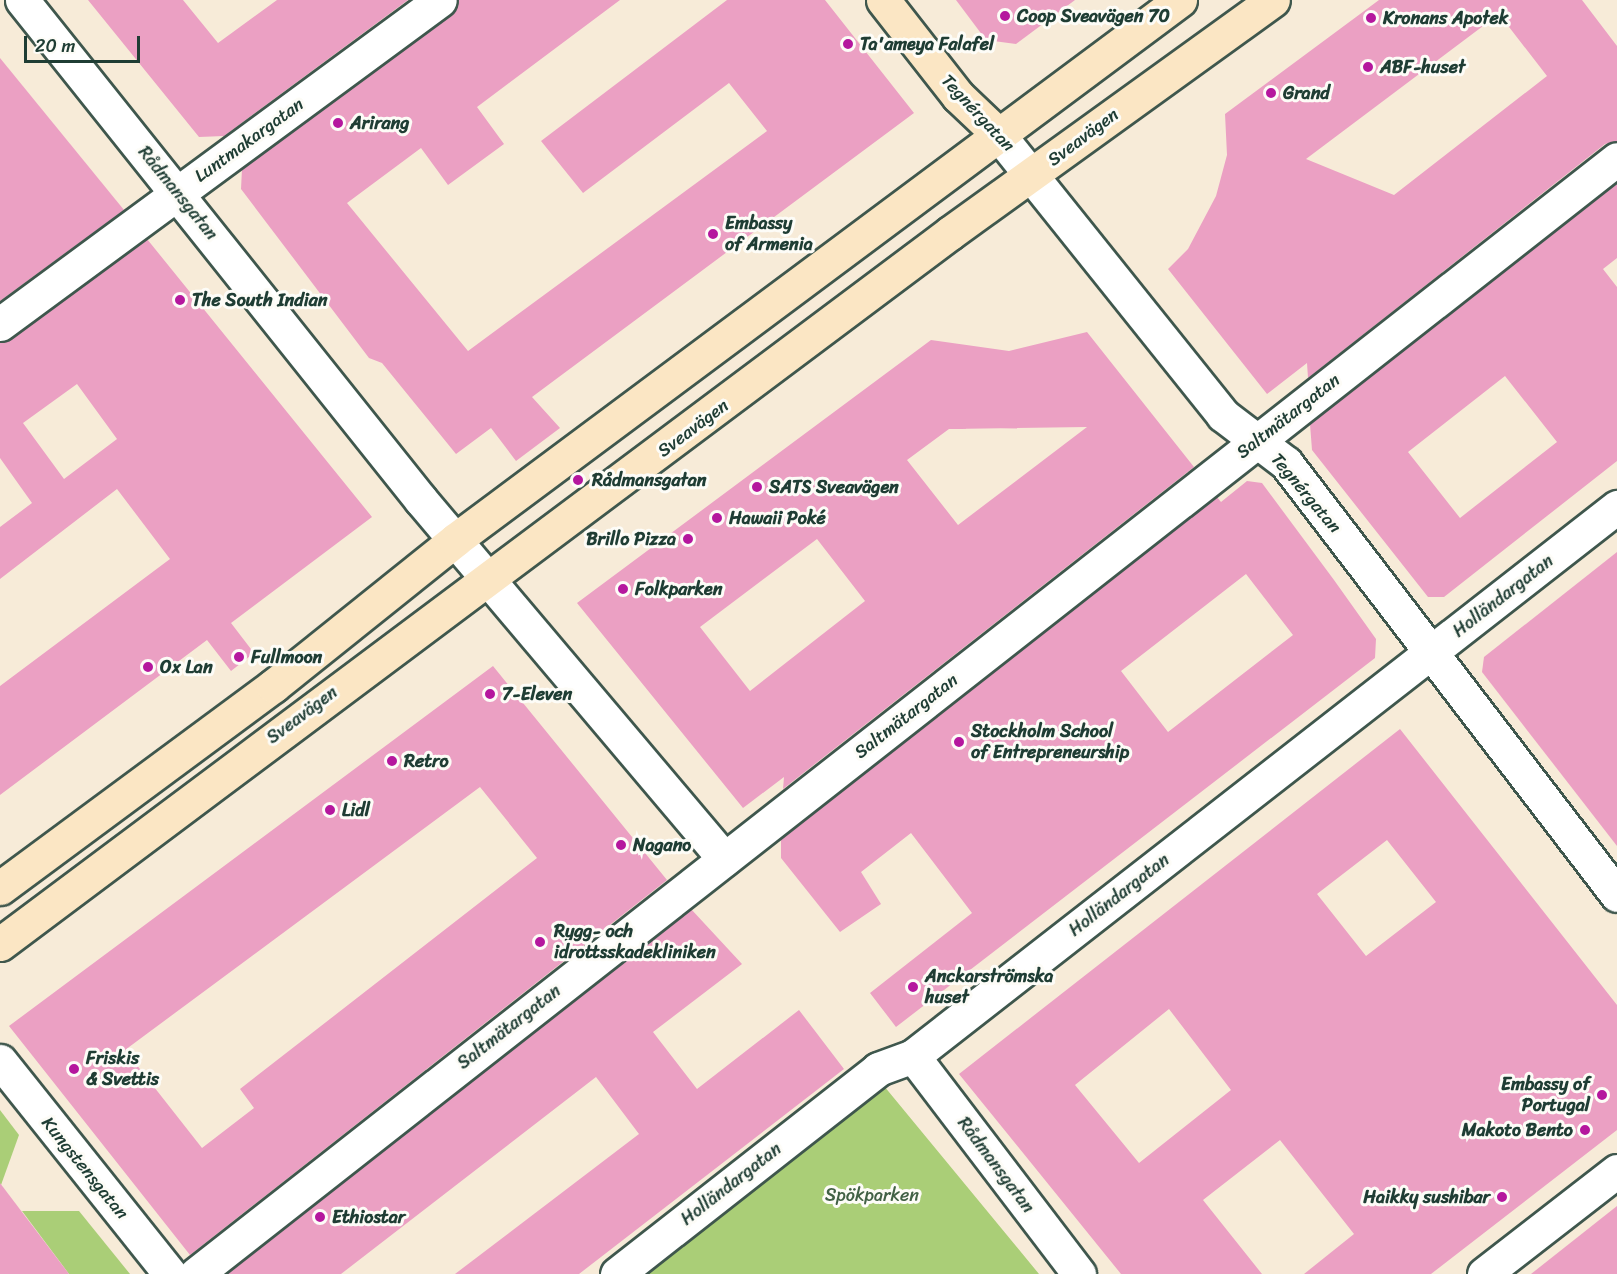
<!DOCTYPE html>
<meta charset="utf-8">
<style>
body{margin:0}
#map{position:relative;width:1617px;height:1274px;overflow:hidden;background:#f7ebd8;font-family:Sriracha,sans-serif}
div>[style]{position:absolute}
.green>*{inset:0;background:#aace77}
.building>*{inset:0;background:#eba0c3}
.roads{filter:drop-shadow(2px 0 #3f574d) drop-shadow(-2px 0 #3f574d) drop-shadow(0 2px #3f574d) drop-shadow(0 -2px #3f574d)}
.street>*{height:33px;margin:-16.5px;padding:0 16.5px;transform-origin:16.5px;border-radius:16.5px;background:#fff}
.secondary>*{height:33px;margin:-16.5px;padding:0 16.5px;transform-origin:16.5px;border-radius:16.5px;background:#fbe6c4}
.dots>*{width:16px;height:16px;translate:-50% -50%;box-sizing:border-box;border:3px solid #fdfcf7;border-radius:50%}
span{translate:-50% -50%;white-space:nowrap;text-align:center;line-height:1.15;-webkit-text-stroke:6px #fdfcf7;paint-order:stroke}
.poi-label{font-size:18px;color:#1f3d34;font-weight:700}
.left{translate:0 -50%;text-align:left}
.right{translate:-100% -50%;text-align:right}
.street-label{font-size:18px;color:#1f3d34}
.park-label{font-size:18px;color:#426145}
.scale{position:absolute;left:24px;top:36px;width:116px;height:27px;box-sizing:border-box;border:3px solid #1f3d34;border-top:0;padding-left:8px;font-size:18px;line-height:21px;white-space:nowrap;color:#1f3d34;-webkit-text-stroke:4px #fdfcf7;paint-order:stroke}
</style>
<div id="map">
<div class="green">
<div style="clip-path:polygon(884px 1086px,1039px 1274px,642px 1274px,735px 1202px)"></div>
<div style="clip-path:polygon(0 1110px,19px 1135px,1px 1185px,0 1184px)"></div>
<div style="clip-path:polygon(22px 1211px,79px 1211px,130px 1274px,69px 1274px)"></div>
</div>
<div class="building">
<div style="clip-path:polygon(88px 0,183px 0,218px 43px,277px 0,408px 0,224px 136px,199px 137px)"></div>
<div style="clip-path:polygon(458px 0,620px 0,477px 107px,504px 144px,448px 185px,421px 148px,347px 203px,468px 351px,767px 131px,729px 83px,583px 193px,541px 141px,727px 0,825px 0,914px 113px,532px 397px,560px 428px,516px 461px,491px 428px,456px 454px,382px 363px,369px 358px,241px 189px,242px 169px,451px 15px)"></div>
<div style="clip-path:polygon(956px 0,1075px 0,1016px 44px,986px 40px)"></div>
<div style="clip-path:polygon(evenodd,1379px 0,1582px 0,1617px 46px,1617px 141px,1605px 144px,1308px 378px,1307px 363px,1267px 394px,1168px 269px,1188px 249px,1216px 196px,1227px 155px,1225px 114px,1379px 0,1499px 14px,1547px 76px,1394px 195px,1306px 159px,1499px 14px)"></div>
<div style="clip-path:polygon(0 58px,124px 210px,0 301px)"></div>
<div style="clip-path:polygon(evenodd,1617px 183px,1617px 258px,1603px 269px,1617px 287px,1617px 461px,1444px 597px,1428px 597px,1312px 450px,1310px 424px,1617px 183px,1505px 376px,1557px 442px,1460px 518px,1408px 452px,1505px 376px)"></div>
<div style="clip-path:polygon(evenodd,147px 239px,372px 517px,231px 623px,254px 653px,231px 671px,207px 640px,0 795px,0 686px,170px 559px,117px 489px,0 579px,0 527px,32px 503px,0 458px,0 342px,147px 239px,77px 384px,117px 439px,64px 479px,23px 423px,77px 384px)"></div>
<div style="clip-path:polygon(evenodd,1087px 332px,1194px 467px,783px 789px,784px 777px,743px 808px,577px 603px,931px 340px,1009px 351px,1087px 332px,1087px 427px,958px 525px,907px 460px,949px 429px,1087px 427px,1087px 332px,817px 539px,865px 601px,750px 691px,700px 627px,817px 539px)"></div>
<div style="clip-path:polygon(evenodd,1247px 481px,1262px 483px,1334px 580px,1376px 639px,1375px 658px,896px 1027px,870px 993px,972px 913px,911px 833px,861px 872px,881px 904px,840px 932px,781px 858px,781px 839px,1217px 497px,1221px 502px,1247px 481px,1246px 574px,1293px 635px,1168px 732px,1121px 671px,1246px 574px)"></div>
<div style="clip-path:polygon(1617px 552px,1617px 846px,1482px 672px,1484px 657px)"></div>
<div style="clip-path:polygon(evenodd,493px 666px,667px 880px,190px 1255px,9px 1026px,493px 666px,480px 787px,537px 858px,240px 1089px,254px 1108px,202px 1148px,125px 1050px,480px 787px)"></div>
<div style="clip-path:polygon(evenodd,1400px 729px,1617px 1005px,1617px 1130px,1431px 1274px,1304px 1274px,1354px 1234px,1280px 1140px,1203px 1200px,1262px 1274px,1121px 1274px,959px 1074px,1400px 729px,1387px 840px,1436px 902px,1366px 956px,1317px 894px,1387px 840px,1400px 729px,1169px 1009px,1231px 1090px,1139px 1163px,1075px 1085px,1169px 1009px)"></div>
<div style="clip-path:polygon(691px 909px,742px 964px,653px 1032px,697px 1089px,799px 1010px,844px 1069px,579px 1274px,455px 1274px,639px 1134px,596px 1077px,341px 1274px,226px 1274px)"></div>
<div style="clip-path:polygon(0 1183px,69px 1274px,0 1274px)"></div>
<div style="clip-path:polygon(1617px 1206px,1617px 1274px,1531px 1274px)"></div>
</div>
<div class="roads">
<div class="street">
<div style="left:22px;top:0;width:640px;rotate:51.41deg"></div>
<div style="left:421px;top:500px;width:470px;rotate:49.8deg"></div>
<div style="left:998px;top:134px;width:360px;rotate:51.3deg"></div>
<div style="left:1223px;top:415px;width:79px;rotate:37.3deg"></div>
<div style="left:1286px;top:463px;width:544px;rotate:52.54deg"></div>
<div style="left:0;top:324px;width:546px;rotate:-36.37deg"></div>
<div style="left:913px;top:1056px;width:274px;rotate:52.7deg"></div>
<div style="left:0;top:1061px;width:273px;rotate:51.4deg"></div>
<div style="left:196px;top:1274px;width:1806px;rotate:-38.12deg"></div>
<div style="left:617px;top:1274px;width:332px;rotate:-38.1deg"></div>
<div style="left:878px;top:1069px;width:37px;rotate:-20deg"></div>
<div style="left:913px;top:1056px;width:893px;rotate:-37.95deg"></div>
<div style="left:1484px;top:1274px;width:168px;rotate:-37.8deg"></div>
</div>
<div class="secondary">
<div style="left:883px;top:0;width:122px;rotate:52deg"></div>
<div style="left:958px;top:96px;width:55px;rotate:43.5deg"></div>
<div style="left:0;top:888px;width:340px;rotate:-36.5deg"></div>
<div style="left:273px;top:686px;width:233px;rotate:-38.7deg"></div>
<div style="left:455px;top:540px;width:904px;rotate:-36.68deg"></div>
<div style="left:0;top:944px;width:1187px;rotate:-36.81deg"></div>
<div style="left:950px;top:233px;width:398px;rotate:-35.8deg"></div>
</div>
</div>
<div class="dots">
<div style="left:1005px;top:16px;background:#b5179e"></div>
<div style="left:1371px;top:18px;background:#b5179e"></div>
<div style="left:848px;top:44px;background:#b5179e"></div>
<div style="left:1368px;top:67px;background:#b5179e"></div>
<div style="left:1271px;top:93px;background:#b5179e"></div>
<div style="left:338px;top:123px;background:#b5179e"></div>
<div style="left:713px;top:234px;background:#b5179e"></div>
<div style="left:180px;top:300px;background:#b5179e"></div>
<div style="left:578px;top:480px;background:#b5179e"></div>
<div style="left:757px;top:487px;background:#b5179e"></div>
<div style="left:717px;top:518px;background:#b5179e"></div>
<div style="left:688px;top:539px;background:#b5179e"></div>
<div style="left:623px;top:589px;background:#b5179e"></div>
<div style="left:239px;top:657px;background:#b5179e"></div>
<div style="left:148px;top:667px;background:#b5179e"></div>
<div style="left:490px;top:694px;background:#b5179e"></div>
<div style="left:959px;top:742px;background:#b5179e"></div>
<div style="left:392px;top:761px;background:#b5179e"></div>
<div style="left:330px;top:810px;background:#b5179e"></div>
<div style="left:621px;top:845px;background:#b5179e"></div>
<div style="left:540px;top:942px;background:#b5179e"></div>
<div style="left:913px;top:987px;background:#b5179e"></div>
<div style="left:74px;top:1069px;background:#b5179e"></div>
<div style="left:1602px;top:1095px;background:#b5179e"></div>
<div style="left:1585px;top:1130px;background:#b5179e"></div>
<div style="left:1502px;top:1197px;background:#b5179e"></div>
<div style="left:320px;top:1217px;background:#b5179e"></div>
</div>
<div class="poi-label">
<span class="left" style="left:1017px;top:16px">Coop Sveavägen 70</span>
<span class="left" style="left:1383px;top:18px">Kronans Apotek</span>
<span class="left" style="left:860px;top:44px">Ta'ameya Falafel</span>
<span class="left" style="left:1380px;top:67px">ABF-huset</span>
<span class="left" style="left:1283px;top:93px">Grand</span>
<span class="left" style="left:350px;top:123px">Arirang</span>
<span class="left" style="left:725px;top:234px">Embassy<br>of Armenia</span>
<span class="left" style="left:192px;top:300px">The South Indian</span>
<span class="left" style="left:592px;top:480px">Rådmansgatan</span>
<span class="left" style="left:769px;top:487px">SATS Sveavägen</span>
<span class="left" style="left:729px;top:518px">Hawaii Poké</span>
<span class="right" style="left:676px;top:539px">Brillo Pizza</span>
<span class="left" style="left:635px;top:589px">Folkparken</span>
<span class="left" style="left:251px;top:657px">Fullmoon</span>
<span class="left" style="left:160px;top:667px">Ox Lan</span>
<span class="left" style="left:502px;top:694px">7-Eleven</span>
<span class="left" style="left:971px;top:742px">Stockholm School<br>of Entrepreneurship</span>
<span class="left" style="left:404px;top:761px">Retro</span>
<span class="left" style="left:342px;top:810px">Lidl</span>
<span class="left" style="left:633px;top:845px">Nagano</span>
<span class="left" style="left:554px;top:942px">Rygg- och<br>idrottsskadekliniken</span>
<span class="left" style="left:925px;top:987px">Anckarströmska<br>huset</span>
<span class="left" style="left:86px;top:1069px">Friskis<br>&amp; Svettis</span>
<span class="right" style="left:1590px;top:1095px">Embassy of<br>Portugal</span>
<span class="right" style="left:1573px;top:1130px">Makoto Bento</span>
<span class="right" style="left:1490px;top:1197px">Haikky sushibar</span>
<span class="left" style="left:332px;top:1217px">Ethiostar</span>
</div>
<div class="street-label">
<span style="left:978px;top:113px;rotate:47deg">Tegnérgatan</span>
<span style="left:1083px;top:137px;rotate:-37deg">Sveavägen</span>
<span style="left:249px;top:140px;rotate:-36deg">Luntmakargatan</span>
<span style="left:178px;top:193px;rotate:51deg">Rådmansgatan</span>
<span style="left:1288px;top:416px;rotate:-38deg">Saltmätargatan</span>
<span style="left:693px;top:428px;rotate:-37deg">Sveavägen</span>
<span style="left:1306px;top:493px;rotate:50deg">Tegnérgatan</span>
<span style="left:1503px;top:596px;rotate:-38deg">Holländargatan</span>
<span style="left:302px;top:715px;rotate:-37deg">Sveavägen</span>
<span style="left:906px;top:716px;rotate:-38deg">Saltmätargatan</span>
<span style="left:1119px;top:895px;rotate:-38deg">Holländargatan</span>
<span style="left:509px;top:1027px;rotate:-38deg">Saltmätargatan</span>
<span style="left:996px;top:1165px;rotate:53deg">Rådmansgatan</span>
<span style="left:85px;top:1168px;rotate:51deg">Kungstensgatan</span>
<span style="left:731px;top:1184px;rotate:-38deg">Holländargatan</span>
</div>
<div class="park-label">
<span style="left:872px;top:1195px">Spökparken</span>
</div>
<div class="scale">20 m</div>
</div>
